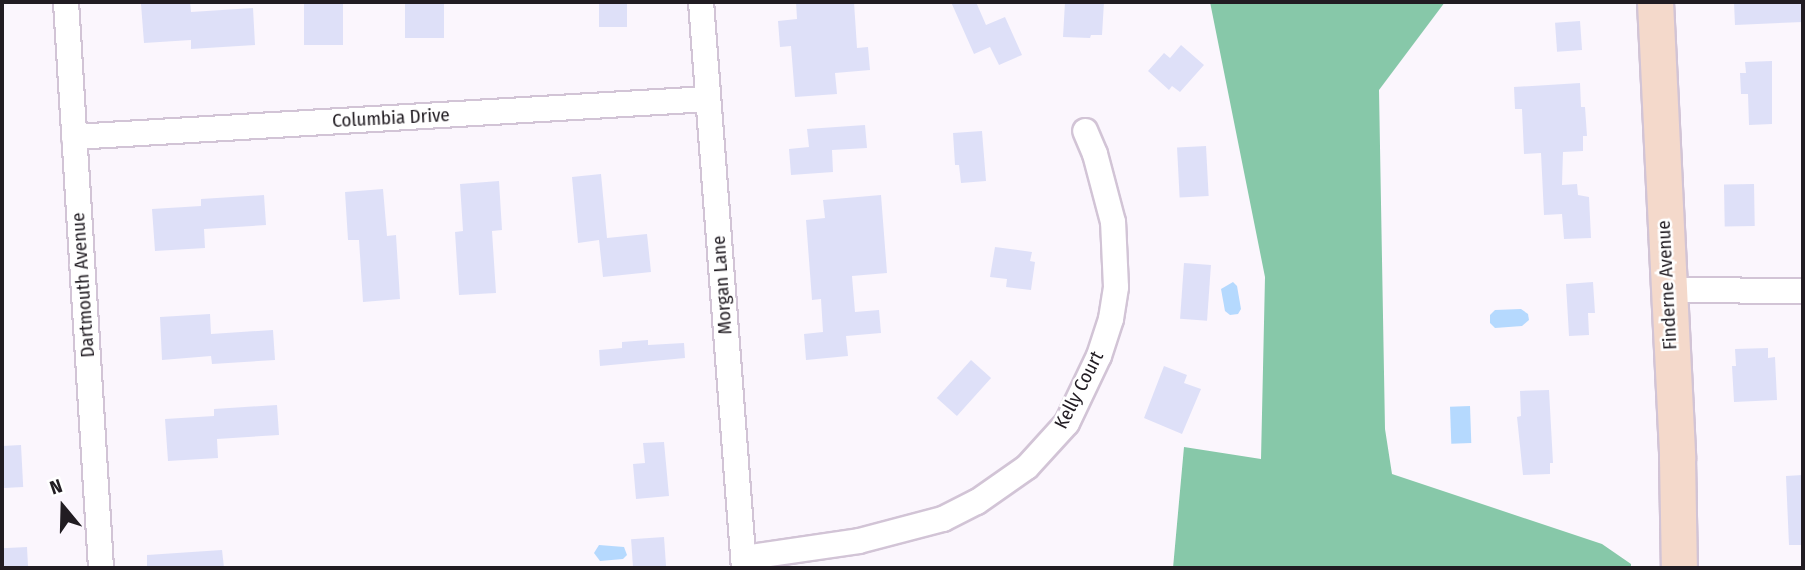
<!DOCTYPE html>
<style>
body{margin:0}
#map{position:relative;width:1805px;height:570px;overflow:hidden;background:#fbf6fd;font-family:"Fira Sans Condensed",sans-serif}
div>[style]{position:absolute}
.forest>*{inset:0;background:#87c8a9}
.water>*{inset:0;background:#b5d9fe;transform-origin:0 0}
.building>*{inset:0;background:#dee0f8;transform-origin:0 0}
.roads{filter:drop-shadow(2px 0 #d2c4d6) drop-shadow(-2px 0 #d2c4d6) drop-shadow(0 2px #d2c4d6) drop-shadow(0 -2px #d2c4d6)}
.street>*{height:24px;margin:-12px;padding:0 12px;transform-origin:12px;border-radius:12px;background:#fff}
.secondary>*{height:35px;margin:-17.5px;padding:0 17.5px;transform-origin:17.5px;border-radius:17.5px;background:#f4d9cb}
span{translate:-50% -50%;white-space:nowrap;text-align:center;line-height:1.15;-webkit-text-stroke:5px #fff;paint-order:stroke}
.street-label{font-size:19px;color:#211c22}
.frame{position:absolute;inset:0;border:4px solid #211c22;pointer-events:none}
.north{position:absolute;left:28px;top:472px;width:70px;height:70px;-webkit-text-stroke:5px #fff;paint-order:stroke;rotate:341deg;font-size:19px;font-weight:700;line-height:28px;text-align:center;color:#211c22}
.north::after{content:'';display:block;margin:auto;width:24px;height:32px;background:#211c22;clip-path:polygon(50% 0,100% 100%,50% 72%,0 100%)}
</style>
<div id="map">
<div class="forest">
<div style="clip-path:polygon(1210px 2px,1445px 2px,1379px 90px,1385px 429px,1392px 474px,1602px 544px,1631px 564px,1631px 568px,1173px 568px,1184px 447px,1261px 459px,1265px 277px)"></div>
</div>
<div class="water">
<div style="clip-path:polygon(1233px 282px,1237px 286px,1241px 309px,1238px 314px,1230px 315px,1225px 311px,1221px 289px)"></div>
<div style="clip-path:polygon(1521px 309px,1528px 314px,1529px 320px,1522px 326px,1495px 328px,1490px 323px,1490px 315px,1495px 310px)"></div>
<div style="left:1470px;top:406px;width:37px;height:20px;rotate:88deg"></div>
<div style="clip-path:polygon(599px 545px,624px 547px,627px 555px,623px 559px,600px 561px,594px 553px)"></div>
</div>
<div class="building">
<div style="clip-path:polygon(190px 2px,191px 12px,253px 8px,255px 45px,191px 49px,191px 40px,144px 43px,141px 4px)"></div>
<div style="left:304px;top:2px;width:39px;height:43px"></div>
<div style="left:405px;top:2px;width:39px;height:36px"></div>
<div style="left:599px;top:2px;width:28px;height:25px"></div>
<div style="clip-path:polygon(796px 2px,854px 2px,857px 48px,868px 47px,870px 70px,835px 73px,837px 94px,795px 97px,791px 46px,780px 47px,778px 21px,797px 19px)"></div>
<div style="clip-path:polygon(951px 2px,976px 2px,986px 25px,1005px 17px,1022px 55px,999px 65px,990px 47px,974px 54px)"></div>
<div style="clip-path:polygon(1065px 2px,1104px 2px,1102px 35px,1091px 35px,1090px 38px,1063px 37px)"></div>
<div style="clip-path:polygon(1734px 2px,1803px 2px,1803px 22px,1735px 25px)"></div>
<div style="left:1580px;top:21px;width:29px;height:25px;rotate:86deg"></div>
<div style="clip-path:polygon(1181px 45px,1204px 65px,1180px 92px,1172px 86px,1169px 90px,1148px 71px,1164px 53px,1170px 58px)"></div>
<div style="clip-path:polygon(1772px 61px,1772px 124px,1749px 125px,1748px 94px,1741px 94px,1740px 73px,1746px 73px,1745px 62px)"></div>
<div style="clip-path:polygon(1580px 83px,1581px 107px,1585px 107px,1587px 136px,1583px 136px,1583px 151px,1563px 152px,1562px 185px,1577px 184px,1578px 195px,1589px 197px,1591px 238px,1564px 239px,1562px 214px,1544px 215px,1541px 153px,1524px 154px,1522px 109px,1515px 109px,1514px 87px)"></div>
<div style="clip-path:polygon(865px 125px,867px 148px,832px 150px,833px 172px,791px 175px,789px 149px,809px 147px,807px 129px)"></div>
<div style="clip-path:polygon(982px 131px,986px 181px,961px 183px,959px 165px,955px 165px,953px 133px)"></div>
<div style="left:1206px;top:146px;width:50px;height:29px;rotate:87deg"></div>
<div style="clip-path:polygon(601px 174px,607px 238px,647px 234px,651px 272px,603px 277px,599px 240px,578px 243px,572px 177px)"></div>
<div style="clip-path:polygon(499px 181px,502px 230px,492px 231px,496px 293px,459px 295px,455px 232px,463px 231px,460px 184px)"></div>
<div style="left:1754px;top:184px;width:42px;height:30px;rotate:89deg"></div>
<div style="clip-path:polygon(383px 189px,387px 236px,396px 235px,400px 299px,363px 302px,359px 240px,348px 240px,345px 192px)"></div>
<div style="clip-path:polygon(264px 195px,266px 225px,204px 229px,205px 248px,155px 251px,152px 209px,201px 206px,201px 199px)"></div>
<div style="clip-path:polygon(881px 195px,887px 273px,852px 276px,855px 312px,879px 310px,881px 333px,846px 336px,848px 356px,806px 360px,804px 334px,823px 332px,821px 299px,812px 300px,806px 220px,825px 218px,823px 200px)"></div>
<div style="clip-path:polygon(995px 247px,1032px 252px,1030px 261px,1035px 262px,1031px 290px,1006px 287px,1007px 279px,990px 277px)"></div>
<div style="left:1184px;top:263px;width:27px;height:56px;rotate:4deg"></div>
<div style="clip-path:polygon(1593px 282px,1595px 313px,1588px 313px,1589px 335px,1569px 336px,1566px 284px)"></div>
<div style="clip-path:polygon(210px 314px,211px 334px,273px 330px,275px 360px,212px 364px,211px 356px,162px 360px,160px 317px)"></div>
<div style="clip-path:polygon(648px 340px,648px 345px,684px 343px,685px 358px,600px 366px,599px 350px,622px 348px,622px 342px)"></div>
<div style="clip-path:polygon(1768px 348px,1768px 358px,1775px 357px,1777px 400px,1734px 402px,1732px 366px,1736px 366px,1735px 349px)"></div>
<div style="left:971px;top:360px;width:27px;height:51px;rotate:42deg"></div>
<div style="clip-path:polygon(1164px 366px,1187px 375px,1184px 383px,1201px 389px,1182px 434px,1144px 418px)"></div>
<div style="clip-path:polygon(1549px 390px,1553px 463px,1550px 463px,1550px 474px,1523px 475px,1517px 417px,1521px 416px,1520px 391px)"></div>
<div style="clip-path:polygon(277px 405px,279px 435px,217px 439px,218px 458px,168px 461px,165px 419px,214px 416px,214px 409px)"></div>
<div style="clip-path:polygon(664px 442px,669px 496px,636px 499px,633px 464px,645px 463px,643px 443px)"></div>
<div style="left:21px;top:445px;width:42px;height:19px;rotate:87deg"></div>
<div style="clip-path:polygon(1803px 475px,1803px 545px,1789px 545px,1786px 476px)"></div>
<div style="left:664px;top:537px;width:31px;height:33px;rotate:86deg"></div>
<div style="left:27px;top:547px;width:21px;height:25px;rotate:87deg"></div>
<div style="clip-path:polygon(222px 550px,224px 568px,147px 568px,147px 555px)"></div>
</div>
<div class="roads">
<div class="street">
<div style="left:66px;top:2px;width:567px;rotate:86.46deg"></div>
<div style="left:701px;top:2px;width:568px;rotate:85.66deg"></div>
<div style="left:74px;top:137px;width:635px;rotate:-3.43deg"></div>
<div style="left:1667px;top:290px;width:136px;rotate:0.4deg"></div>
<div style="left:743px;top:558px;width:117px;rotate:-8.3deg"></div>
<div style="left:859px;top:541px;width:87px;rotate:-14.7deg"></div>
<div style="left:943px;top:519px;width:38px;rotate:-27deg"></div>
<div style="left:977px;top:502px;width:61px;rotate:-35deg"></div>
<div style="left:1027px;top:467px;width:59px;rotate:-47.7deg"></div>
<div style="left:1067px;top:423px;width:74px;rotate:-64.5deg"></div>
<div style="left:1099px;top:356px;width:39px;rotate:-72deg"></div>
<div style="left:1111px;top:319px;width:32px;rotate:-81deg"></div>
<div style="left:1116px;top:287px;width:65px;rotate:-92.6deg"></div>
<div style="left:1113px;top:222px;width:70px;rotate:-104.8deg"></div>
<div style="left:1095px;top:154px;width:25px;rotate:-113deg"></div>
</div>
<div class="secondary">
<div style="left:1655px;top:2px;width:457px;rotate:87.2deg"></div>
<div style="left:1677px;top:458px;width:110px;rotate:89deg"></div>
</div>
</div>
<div class="street-label">
<span style="left:391px;top:118px;rotate:-3deg">Columbia Drive</span>
<span style="left:83px;top:285px;rotate:-94deg">Dartmouth Avenue</span>
<span style="left:722px;top:285px;rotate:-94deg">Morgan Lane</span>
<span style="left:1667px;top:285px;rotate:-93deg">Finderne Avenue</span>
<span style="left:1079px;top:390px;rotate:-63deg">Kelly Court</span>
</div>
<div class="frame"></div>
<div class="north">N</div>
</div>
